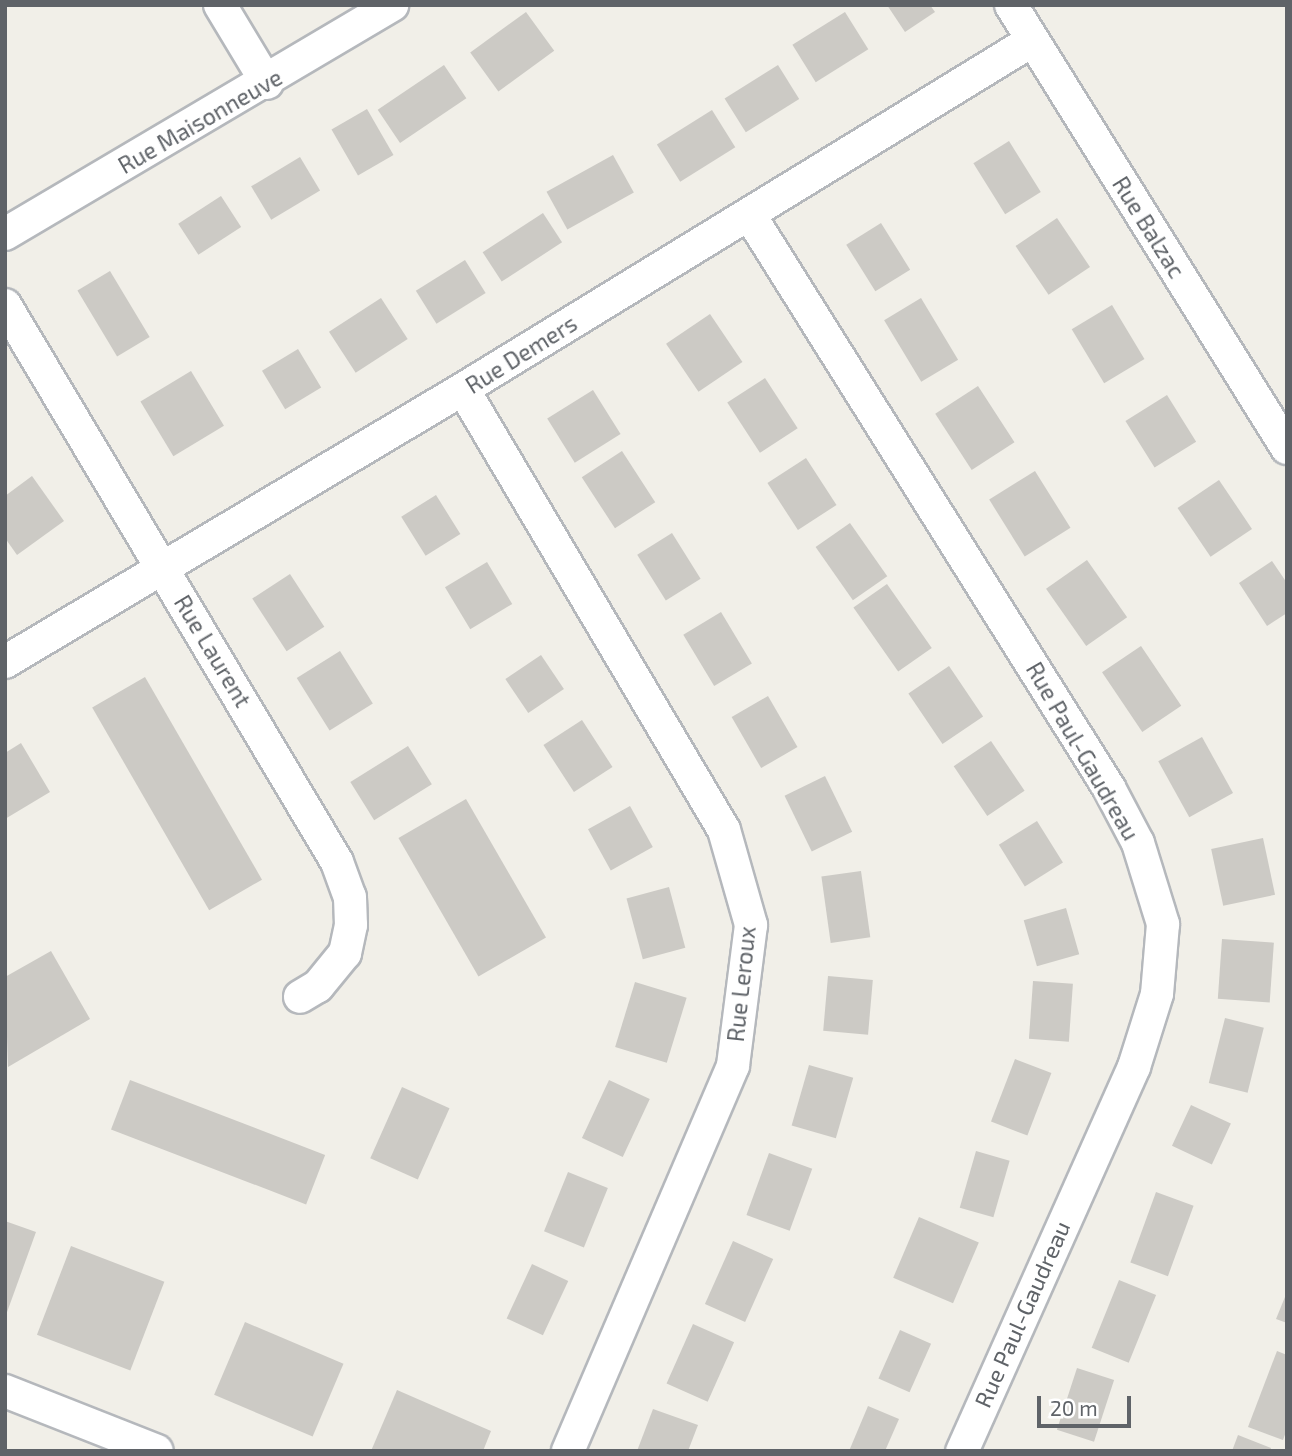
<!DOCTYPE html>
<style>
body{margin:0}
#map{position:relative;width:1292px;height:1456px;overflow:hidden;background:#f1efe8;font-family:"Exo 2",sans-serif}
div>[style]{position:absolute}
.building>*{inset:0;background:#cccac5;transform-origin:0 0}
.roads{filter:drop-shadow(2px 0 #b5b8bc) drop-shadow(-2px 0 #b5b8bc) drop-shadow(0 2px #b5b8bc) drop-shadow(0 -2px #b5b8bc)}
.minor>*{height:32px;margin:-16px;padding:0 16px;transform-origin:16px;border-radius:16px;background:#fff}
span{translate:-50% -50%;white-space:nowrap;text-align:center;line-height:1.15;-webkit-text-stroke:7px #fff;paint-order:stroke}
.street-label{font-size:23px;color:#5f6368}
.frame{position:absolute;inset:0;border:7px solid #5f6368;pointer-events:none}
.scale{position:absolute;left:1037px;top:1396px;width:94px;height:32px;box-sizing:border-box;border:4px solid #5f6368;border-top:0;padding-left:9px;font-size:21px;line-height:24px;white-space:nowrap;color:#5f6368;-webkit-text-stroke:5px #fff;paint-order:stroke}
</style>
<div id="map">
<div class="building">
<div style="clip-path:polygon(887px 5px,930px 5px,935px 12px,905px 32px)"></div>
<div style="left:526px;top:12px;width:48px;height:69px;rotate:54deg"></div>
<div style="left:845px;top:12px;width:44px;height:62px;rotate:58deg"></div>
<div style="left:444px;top:65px;width:40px;height:80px;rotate:56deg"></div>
<div style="left:778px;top:65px;width:40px;height:63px;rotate:58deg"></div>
<div style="left:367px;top:109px;width:53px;height:41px;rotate:60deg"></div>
<div style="left:712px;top:110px;width:44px;height:65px;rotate:58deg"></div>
<div style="left:1009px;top:141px;width:60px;height:42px;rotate:58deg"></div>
<div style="left:613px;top:155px;width:43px;height:76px;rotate:61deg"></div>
<div style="left:300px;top:157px;width:39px;height:57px;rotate:59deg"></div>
<div style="left:221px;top:196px;width:37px;height:51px;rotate:57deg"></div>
<div style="left:543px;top:213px;width:35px;height:72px;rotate:57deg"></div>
<div style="left:1057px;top:218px;width:59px;height:50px;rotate:56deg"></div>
<div style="left:881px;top:223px;width:55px;height:41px;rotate:58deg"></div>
<div style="left:465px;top:260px;width:39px;height:58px;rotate:58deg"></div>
<div style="left:110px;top:271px;width:77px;height:38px;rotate:59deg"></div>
<div style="left:381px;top:298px;width:49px;height:62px;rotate:57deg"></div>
<div style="left:921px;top:298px;width:72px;height:43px;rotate:59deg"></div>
<div style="left:1112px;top:305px;width:63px;height:47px;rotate:59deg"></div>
<div style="left:710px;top:314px;width:58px;height:53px;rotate:56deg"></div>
<div style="left:298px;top:349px;width:45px;height:42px;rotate:59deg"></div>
<div style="left:191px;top:371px;width:64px;height:59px;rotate:59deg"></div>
<div style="left:765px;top:378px;width:60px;height:45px;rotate:57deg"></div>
<div style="left:978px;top:386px;width:67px;height:51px;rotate:57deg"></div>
<div style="left:593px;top:390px;width:52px;height:54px;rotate:58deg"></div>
<div style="left:1167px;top:395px;width:55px;height:49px;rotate:58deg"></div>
<div style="left:622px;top:451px;width:61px;height:48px;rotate:57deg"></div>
<div style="left:806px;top:458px;width:56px;height:46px;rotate:57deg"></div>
<div style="left:1035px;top:471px;width:67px;height:54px;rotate:58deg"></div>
<div style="clip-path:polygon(32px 476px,64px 521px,17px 555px,5px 538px,5px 496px)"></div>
<div style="left:1219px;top:480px;width:59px;height:50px;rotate:56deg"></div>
<div style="left:436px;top:495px;width:46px;height:41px;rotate:58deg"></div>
<div style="left:850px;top:523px;width:65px;height:42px;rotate:55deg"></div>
<div style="left:672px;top:533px;width:54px;height:41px;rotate:58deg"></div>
<div style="left:1087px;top:560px;width:70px;height:50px;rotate:55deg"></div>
<div style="clip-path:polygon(1272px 561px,1287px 583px,1287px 613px,1267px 626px,1239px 583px)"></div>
<div style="left:487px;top:562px;width:49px;height:49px;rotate:59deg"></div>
<div style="left:290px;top:574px;width:63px;height:45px;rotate:57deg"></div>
<div style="left:887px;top:584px;width:78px;height:41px;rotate:55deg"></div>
<div style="left:721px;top:612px;width:60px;height:44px;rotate:59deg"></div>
<div style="left:1141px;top:646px;width:72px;height:47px;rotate:56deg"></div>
<div style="left:340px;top:651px;width:62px;height:51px;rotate:58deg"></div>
<div style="left:541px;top:655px;width:41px;height:43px;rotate:56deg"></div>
<div style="left:949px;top:666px;width:61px;height:49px;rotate:56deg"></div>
<div style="left:145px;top:677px;width:234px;height:61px;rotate:60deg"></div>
<div style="left:768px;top:696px;width:59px;height:42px;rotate:60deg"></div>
<div style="left:582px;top:720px;width:56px;height:46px;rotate:57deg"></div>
<div style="left:1202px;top:737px;width:64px;height:50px;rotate:61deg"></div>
<div style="left:991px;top:741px;width:60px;height:45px;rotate:56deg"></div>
<div style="clip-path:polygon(21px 743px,50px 792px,5px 819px,5px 753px)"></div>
<div style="left:408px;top:746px;width:45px;height:68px;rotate:58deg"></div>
<div style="left:825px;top:776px;width:62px;height:45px;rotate:64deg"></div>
<div style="left:466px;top:799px;width:160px;height:78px;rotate:60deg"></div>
<div style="left:630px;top:806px;width:47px;height:48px;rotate:61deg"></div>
<div style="left:1037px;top:821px;width:49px;height:45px;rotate:58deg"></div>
<div style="left:1263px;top:838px;width:58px;height:53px;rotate:78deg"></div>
<div style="left:861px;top:871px;width:67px;height:40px;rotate:82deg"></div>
<div style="left:669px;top:887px;width:63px;height:44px;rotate:75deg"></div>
<div style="left:1066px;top:908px;width:48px;height:44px;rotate:74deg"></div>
<div style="left:1222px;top:939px;width:52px;height:60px;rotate:4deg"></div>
<div style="clip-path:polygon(51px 951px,90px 1019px,8px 1067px,5px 977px)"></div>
<div style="left:828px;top:976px;width:45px;height:55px;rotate:5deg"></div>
<div style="left:1033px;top:981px;width:40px;height:58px;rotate:4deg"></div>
<div style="left:635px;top:982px;width:54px;height:68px;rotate:17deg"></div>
<div style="left:1225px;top:1018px;width:40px;height:67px;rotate:14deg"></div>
<div style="left:1015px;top:1059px;width:39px;height:67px;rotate:21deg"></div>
<div style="left:809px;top:1065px;width:46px;height:63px;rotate:16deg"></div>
<div style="left:130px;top:1080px;width:209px;height:53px;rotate:21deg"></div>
<div style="left:609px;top:1080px;width:45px;height:64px;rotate:25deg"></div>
<div style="left:402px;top:1087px;width:52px;height:78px;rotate:24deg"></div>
<div style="left:1191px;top:1105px;width:44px;height:45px;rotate:25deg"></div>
<div style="left:976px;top:1151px;width:35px;height:59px;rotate:16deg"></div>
<div style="left:769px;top:1153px;width:46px;height:66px;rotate:20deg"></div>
<div style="left:568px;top:1172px;width:43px;height:64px;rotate:22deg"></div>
<div style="left:1156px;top:1192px;width:40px;height:75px;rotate:20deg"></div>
<div style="left:919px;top:1217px;width:65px;height:66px;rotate:23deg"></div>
<div style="clip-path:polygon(5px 1221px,36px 1232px,6px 1315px,5px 1315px)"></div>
<div style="left:733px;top:1241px;width:44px;height:69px;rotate:24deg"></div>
<div style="left:71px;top:1246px;width:100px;height:95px;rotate:21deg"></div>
<div style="left:532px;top:1264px;width:40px;height:60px;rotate:25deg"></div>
<div style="left:1119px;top:1280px;width:40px;height:73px;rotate:22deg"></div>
<div style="clip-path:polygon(1287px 1292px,1287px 1323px,1276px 1319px)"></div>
<div style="left:245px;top:1322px;width:107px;height:79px;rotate:23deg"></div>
<div style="left:693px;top:1324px;width:45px;height:65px;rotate:24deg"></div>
<div style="left:900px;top:1330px;width:34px;height:53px;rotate:24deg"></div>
<div style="clip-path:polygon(1277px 1351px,1287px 1355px,1287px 1429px,1283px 1440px,1248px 1427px)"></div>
<div style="left:1077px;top:1368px;width:39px;height:65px;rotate:18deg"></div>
<div style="clip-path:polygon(397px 1390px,491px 1431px,483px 1451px,371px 1451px)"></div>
<div style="clip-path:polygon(868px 1406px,899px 1419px,885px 1451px,849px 1451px)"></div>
<div style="clip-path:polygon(653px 1409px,698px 1425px,688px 1451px,637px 1451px)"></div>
<div style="clip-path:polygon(1238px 1435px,1271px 1448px,1270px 1451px,1232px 1451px)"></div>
</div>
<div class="roads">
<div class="minor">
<div style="left:220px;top:5px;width:91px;rotate:58.9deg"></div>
<div style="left:1011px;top:5px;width:522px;rotate:58.08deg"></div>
<div style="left:749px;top:214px;width:678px;rotate:57.9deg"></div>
<div style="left:1109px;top:788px;width:62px;rotate:62.2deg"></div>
<div style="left:1138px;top:843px;width:85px;rotate:72.8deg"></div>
<div style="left:1163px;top:924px;width:70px;rotate:94.9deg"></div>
<div style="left:1157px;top:994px;width:77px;rotate:107.5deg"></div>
<div style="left:1134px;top:1067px;width:421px;rotate:114.1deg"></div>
<div style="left:5px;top:234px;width:450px;rotate:-30.6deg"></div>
<div style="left:5px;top:305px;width:648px;rotate:59.2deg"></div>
<div style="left:337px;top:862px;width:37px;rotate:70deg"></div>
<div style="left:350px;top:897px;width:28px;rotate:88deg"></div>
<div style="left:351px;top:925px;width:29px;rotate:102deg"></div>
<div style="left:345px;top:953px;width:43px;rotate:129.3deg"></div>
<div style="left:318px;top:986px;width:21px;rotate:149deg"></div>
<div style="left:463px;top:389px;width:512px;rotate:59.38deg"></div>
<div style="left:724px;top:830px;width:99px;rotate:74.1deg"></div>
<div style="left:751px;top:925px;width:142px;rotate:97.3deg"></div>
<div style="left:733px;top:1066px;width:419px;rotate:113.2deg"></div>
<div style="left:5px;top:662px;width:533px;rotate:-30.8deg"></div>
<div style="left:463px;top:389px;width:668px;rotate:-31.48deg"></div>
<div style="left:5px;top:1391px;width:163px;rotate:21.5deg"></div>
</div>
</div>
<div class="street-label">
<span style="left:200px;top:121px;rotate:-30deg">Rue Maisonneuve</span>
<span style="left:1149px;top:227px;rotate:58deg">Rue Balzac</span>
<span style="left:521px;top:354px;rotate:-32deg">Rue Demers</span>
<span style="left:213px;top:651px;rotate:59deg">Rue Laurent</span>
<span style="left:1083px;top:751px;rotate:60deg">Rue Paul-Gaudreau</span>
<span style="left:741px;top:984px;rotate:-84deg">Rue Leroux</span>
<span style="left:1022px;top:1314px;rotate:-66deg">Rue Paul-Gaudreau</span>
</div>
<div class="frame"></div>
<div class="scale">20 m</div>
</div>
